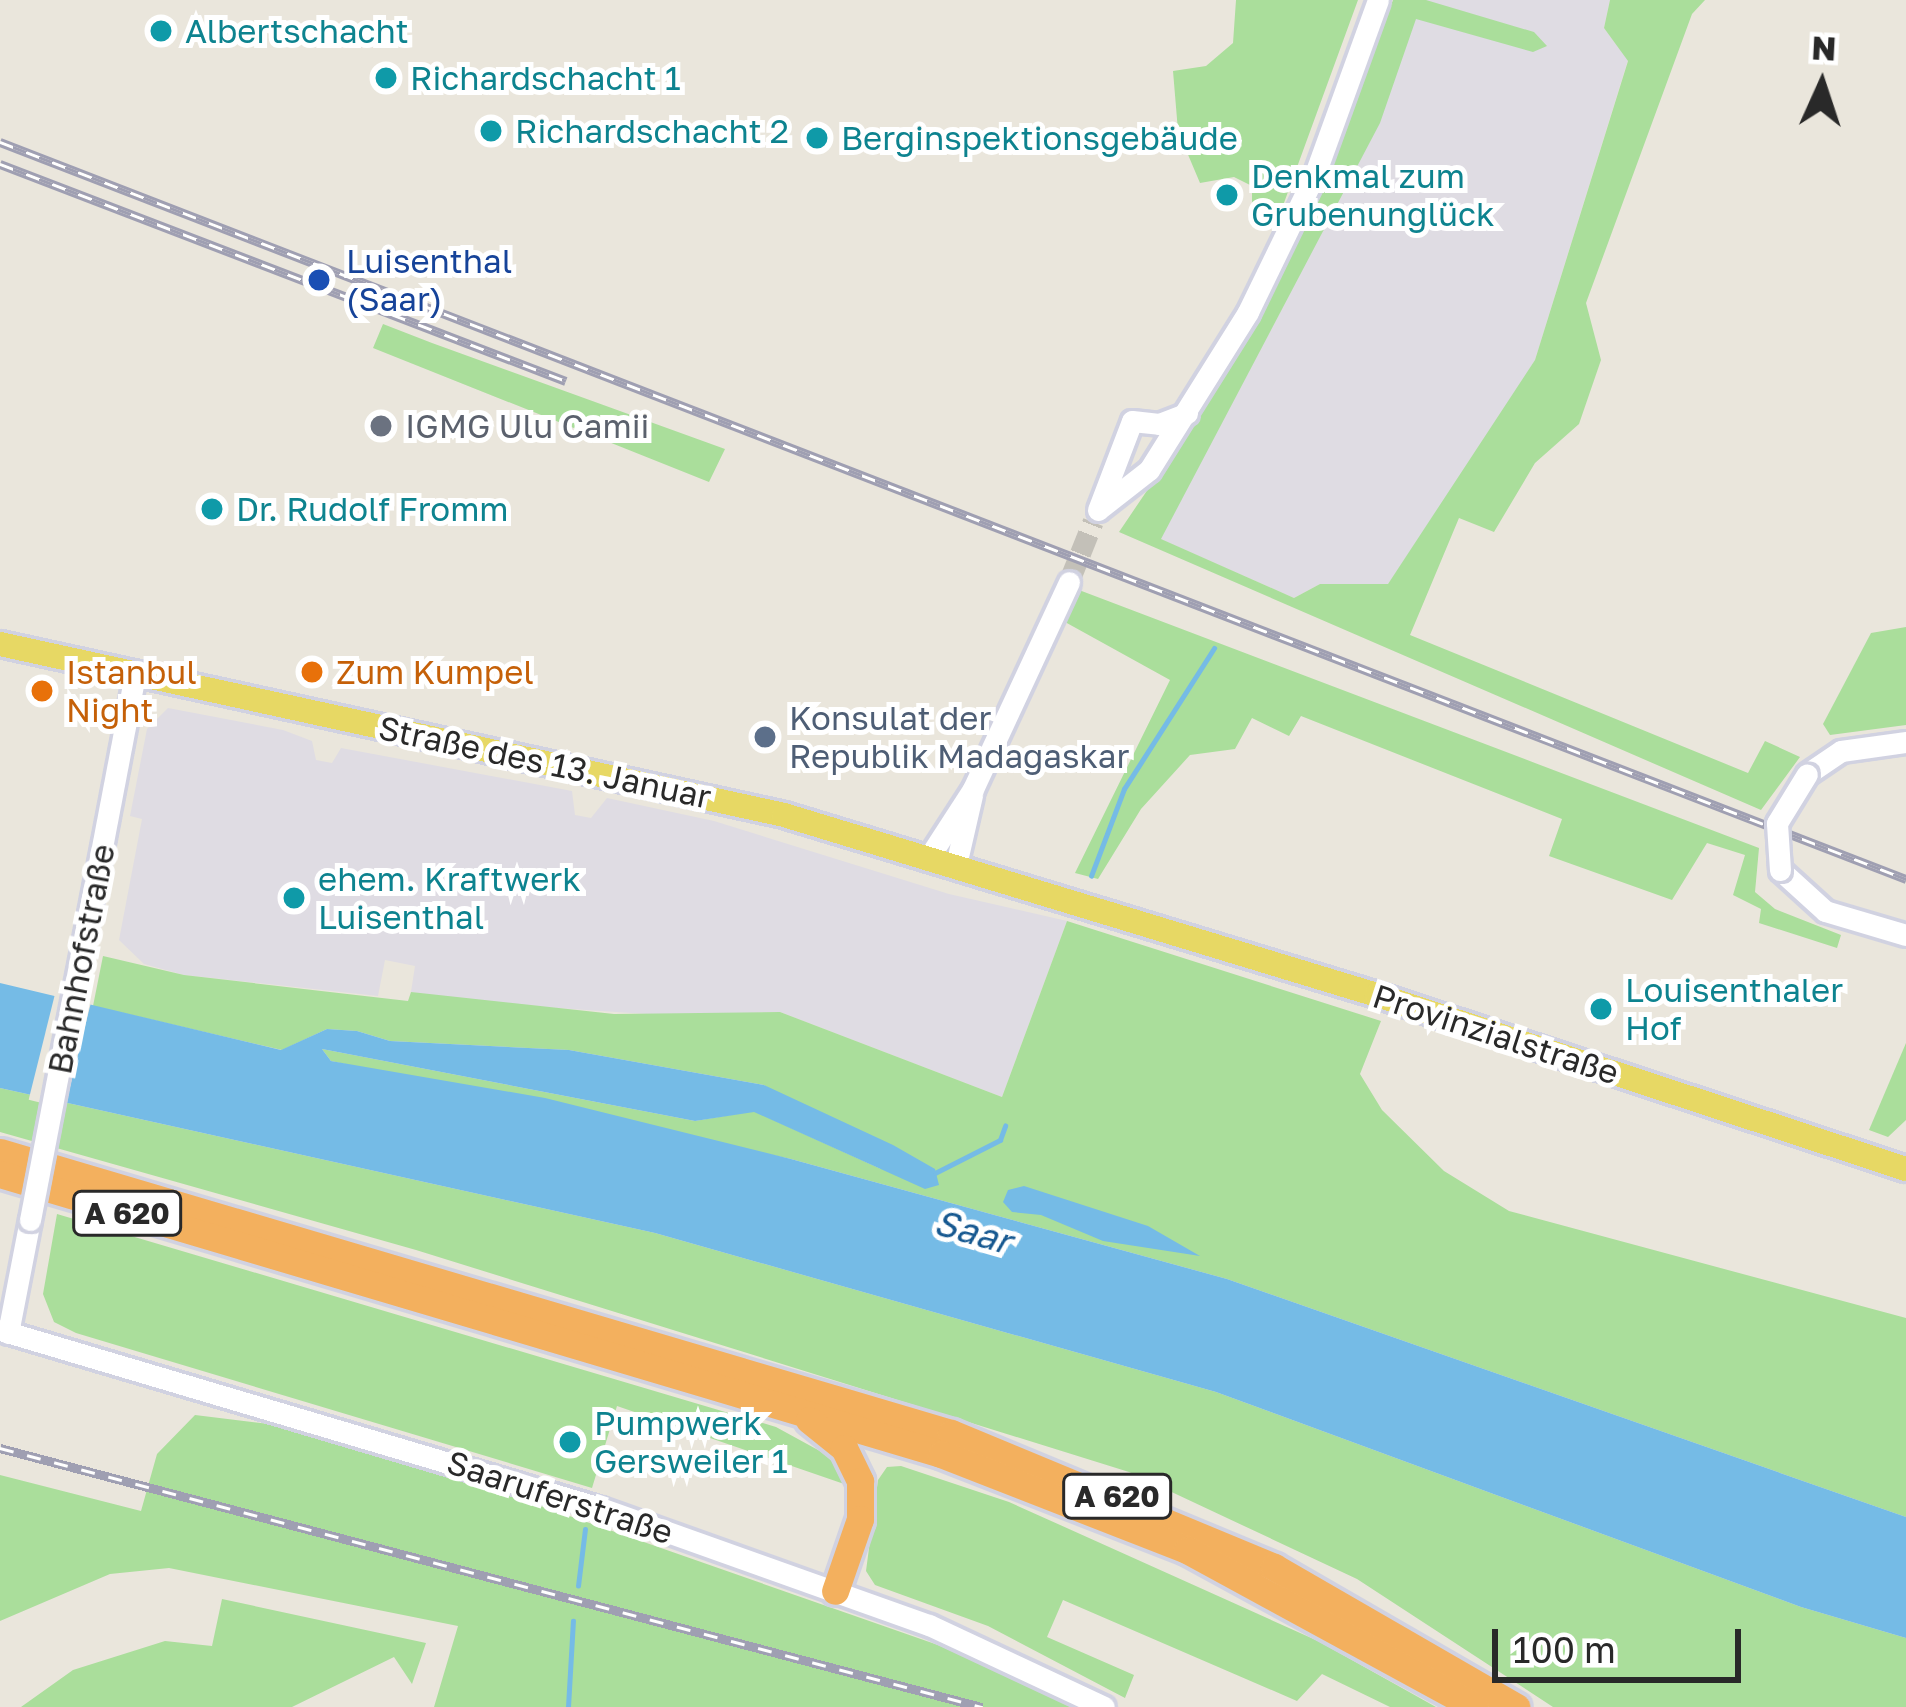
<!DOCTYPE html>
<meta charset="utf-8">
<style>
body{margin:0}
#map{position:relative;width:1906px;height:1707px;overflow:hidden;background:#eae6dc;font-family:"Golos Text",sans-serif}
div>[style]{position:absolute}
.industrial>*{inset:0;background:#dfdce3}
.green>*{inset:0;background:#aade9b}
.water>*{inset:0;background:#75bbe6}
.pier>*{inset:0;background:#eae6dc;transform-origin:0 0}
.stream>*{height:4.5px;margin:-2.25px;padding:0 2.25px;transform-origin:2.25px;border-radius:2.25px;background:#75bbe6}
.secondary-tunnel>*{height:21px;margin-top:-10.5px;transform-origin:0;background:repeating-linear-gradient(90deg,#c3c0b8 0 21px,transparent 0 31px)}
.roads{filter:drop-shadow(3px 0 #d1d2e1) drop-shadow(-3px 0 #d1d2e1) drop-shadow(0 3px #d1d2e1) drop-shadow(0 -3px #d1d2e1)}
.secondary>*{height:21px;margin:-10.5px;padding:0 10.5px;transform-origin:10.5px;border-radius:10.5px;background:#fff}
.primary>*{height:24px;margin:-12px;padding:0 12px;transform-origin:12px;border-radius:12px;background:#e7d864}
.highway>*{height:27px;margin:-13.5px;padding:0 13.5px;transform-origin:13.5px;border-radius:13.5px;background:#f3b05e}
.rail>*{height:9px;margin-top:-4.5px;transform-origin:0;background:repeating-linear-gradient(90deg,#fff 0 14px,#9f9fb2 0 28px);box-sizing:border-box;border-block:3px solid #9f9fb2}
.bridges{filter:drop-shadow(3px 0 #d1d2e1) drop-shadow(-3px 0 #d1d2e1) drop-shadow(0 3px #d1d2e1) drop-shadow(0 -3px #d1d2e1)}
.secondary-bridge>*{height:21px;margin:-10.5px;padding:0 10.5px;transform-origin:10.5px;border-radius:10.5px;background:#fff}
.dots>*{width:33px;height:33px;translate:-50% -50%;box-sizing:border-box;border:6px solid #fff;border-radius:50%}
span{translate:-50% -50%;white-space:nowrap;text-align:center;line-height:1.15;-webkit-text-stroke:10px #fff;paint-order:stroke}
.shield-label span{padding:3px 9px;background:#fff;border:3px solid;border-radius:9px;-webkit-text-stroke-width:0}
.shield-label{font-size:30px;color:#292929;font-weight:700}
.culture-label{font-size:33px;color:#0d838f}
.left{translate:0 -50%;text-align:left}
.transit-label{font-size:33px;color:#164399}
.worship-label{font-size:33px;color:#5b616d}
.food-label{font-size:33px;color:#c56008}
.service-label{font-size:33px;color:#4e5e75}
.street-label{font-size:33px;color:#292929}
.water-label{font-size:36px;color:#165890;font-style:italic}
.north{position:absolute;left:1762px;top:24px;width:120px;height:120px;-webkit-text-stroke:9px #fff;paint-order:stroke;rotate:3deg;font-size:33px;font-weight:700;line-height:48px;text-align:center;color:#292929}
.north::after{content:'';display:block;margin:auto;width:42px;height:54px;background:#292929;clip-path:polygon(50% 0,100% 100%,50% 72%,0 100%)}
.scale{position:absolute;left:1492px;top:1629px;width:249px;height:54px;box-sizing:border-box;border:6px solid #292929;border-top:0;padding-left:15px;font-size:36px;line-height:42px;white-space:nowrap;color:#292929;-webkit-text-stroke:9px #fff;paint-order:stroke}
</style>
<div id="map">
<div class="industrial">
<div style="clip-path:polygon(1418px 0,1610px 0,1604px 28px,1628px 60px,1535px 360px,1475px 456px,1388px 584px,1320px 584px,1294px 598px,1160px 539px,1285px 303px,1288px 278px)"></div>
<div style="clip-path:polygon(168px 708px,283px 730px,312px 741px,316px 760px,332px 763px,341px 748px,572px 791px,575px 815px,591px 818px,607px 798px,714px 821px,949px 894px,1067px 921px,1002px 1097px,780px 1012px,676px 1016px,480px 1003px,411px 992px,415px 966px,385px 960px,378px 996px,184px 975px,144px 964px,119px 940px,142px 819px,130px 816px,147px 729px)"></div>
</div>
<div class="green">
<div style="clip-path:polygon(1236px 0,1358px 0,1277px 222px,1252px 215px,1252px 186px,1234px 177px,1200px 183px,1178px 131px,1173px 71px,1206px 66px,1233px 43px)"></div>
<div style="clip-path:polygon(1393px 0,1426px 0,1534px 32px,1547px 46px,1533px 52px,1416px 19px,1380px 123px,1161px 539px,1294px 598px,1320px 584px,1388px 584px,1535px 360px,1628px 61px,1604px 28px,1610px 0,1705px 0,1692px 14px,1586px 303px,1601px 360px,1579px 424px,1535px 463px,1494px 532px,1459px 518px,1410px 635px,1748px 773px,1765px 741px,1800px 757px,1761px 810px,1119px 532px,1234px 362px,1338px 145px)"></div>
<div style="clip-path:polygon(383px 324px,432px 343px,725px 449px,709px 482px,373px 348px)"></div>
<div style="clip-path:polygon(1079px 590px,1759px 848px,1755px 892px,1775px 909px,1841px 935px,1837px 948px,1759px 923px,1761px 909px,1733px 895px,1745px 855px,1707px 843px,1672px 900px,1549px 856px,1562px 819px,1301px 716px,1289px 736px,1252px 718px,1235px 749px,1190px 755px,1141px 809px,1098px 879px,1075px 873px,1170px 680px,1065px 622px)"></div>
<div style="clip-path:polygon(1906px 627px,1906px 725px,1830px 735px,1823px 724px,1871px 633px)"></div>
<div style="clip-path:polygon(1067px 921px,1381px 1021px,1360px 1074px,1382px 1110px,1444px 1171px,1509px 1211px,1906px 1318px,1906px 1517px,1227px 1279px,791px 1159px,331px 1061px,322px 1049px,695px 1121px,754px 1111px,881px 1169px,764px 1085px,569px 1050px,390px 1041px,357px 1031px,327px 1029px,282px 1050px,93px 1006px,103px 956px,184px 975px,408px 1001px,411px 992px,614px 1014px,780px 1012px,1002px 1097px)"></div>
<div style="clip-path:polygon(1906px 1043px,1906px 1120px,1888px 1137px,1869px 1130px)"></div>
<div style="clip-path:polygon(0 1088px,655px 1233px,1216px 1392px,1801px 1607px,1906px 1638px,1906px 1707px,1553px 1707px,1357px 1579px,1129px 1472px,416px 1250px,0 1132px)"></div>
<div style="clip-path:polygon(57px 1214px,776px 1427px,829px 1456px,847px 1485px,617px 1406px,592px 1488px,76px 1333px,54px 1322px,43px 1294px)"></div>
<div style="clip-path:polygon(195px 1415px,269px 1424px,478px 1484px,938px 1645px,1079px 1707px,434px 1707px,458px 1626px,169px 1568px,110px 1574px,0 1621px,0 1475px,141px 1511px,157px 1454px)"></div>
<div style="clip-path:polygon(901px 1466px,1009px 1502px,1318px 1641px,1436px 1707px,1390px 1707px,1322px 1674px,1297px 1701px,1063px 1600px,1047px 1637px,1134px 1675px,1125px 1698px,988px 1626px,875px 1585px,866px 1571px,878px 1480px,887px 1467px)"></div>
<div style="clip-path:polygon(222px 1599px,426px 1643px,412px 1684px,394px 1657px,292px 1707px,21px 1707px,73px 1670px,165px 1641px,212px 1646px)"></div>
</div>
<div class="water">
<div style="clip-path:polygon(0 983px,281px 1050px,327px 1029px,357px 1031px,390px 1041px,569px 1050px,764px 1085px,893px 1145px,935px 1169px,939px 1185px,925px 1189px,754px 1112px,695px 1121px,322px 1049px,331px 1061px,545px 1098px,791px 1159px,1227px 1279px,1906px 1517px,1906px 1638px,1801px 1607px,1216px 1392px,655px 1233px,0 1088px)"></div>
<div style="clip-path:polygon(1024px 1186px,1148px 1226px,1200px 1256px,1103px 1241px,1041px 1215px,1012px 1212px,1003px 1202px,1008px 1190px)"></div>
</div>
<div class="pier">
<div style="left:56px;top:990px;width:37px;height:113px;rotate:14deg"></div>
</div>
<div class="stream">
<div style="left:1091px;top:876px;width:93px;rotate:-69.2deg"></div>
<div style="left:1124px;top:789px;width:167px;rotate:-57.4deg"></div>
<div style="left:935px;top:1173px;width:73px;rotate:-26.9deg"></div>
<div style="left:1000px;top:1140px;width:15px;rotate:-70deg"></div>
<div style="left:578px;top:1586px;width:57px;rotate:-83deg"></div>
<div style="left:568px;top:1707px;width:86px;rotate:-86.7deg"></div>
</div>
<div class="secondary-tunnel">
<div style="left:1069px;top:582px;width:65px;rotate:-68.2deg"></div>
</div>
<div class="roads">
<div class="secondary">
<div style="left:1099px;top:509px;width:63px;rotate:-38deg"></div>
<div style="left:1149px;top:470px;width:186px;rotate:-57.9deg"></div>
<div style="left:1248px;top:312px;width:153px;rotate:-64.1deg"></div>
<div style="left:1315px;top:174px;width:185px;rotate:-70.1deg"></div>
<div style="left:1098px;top:510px;width:95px;rotate:-69.1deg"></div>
<div style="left:1132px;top:421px;width:27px;rotate:6deg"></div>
<div style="left:1159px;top:424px;width:30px;rotate:-21deg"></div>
<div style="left:1807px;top:774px;width:41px;rotate:-34.1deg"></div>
<div style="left:1841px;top:751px;width:66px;rotate:-7.9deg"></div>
<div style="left:929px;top:857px;width:81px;rotate:-57.1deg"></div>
<div style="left:973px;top:789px;width:228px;rotate:-65.1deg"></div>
<div style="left:956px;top:865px;width:72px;rotate:-77.1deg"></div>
<div style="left:1780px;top:870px;width:61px;rotate:42.3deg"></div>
<div style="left:1825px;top:911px;width:84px;rotate:16.5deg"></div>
<div style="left:95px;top:884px;width:214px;rotate:-79.2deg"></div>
<div style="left:0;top:1330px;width:626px;rotate:16.52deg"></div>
<div style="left:600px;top:1508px;width:349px;rotate:19.6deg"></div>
<div style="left:929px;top:1625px;width:193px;rotate:25.1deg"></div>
<div style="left:8px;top:1333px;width:115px;rotate:-79deg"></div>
</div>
<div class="primary">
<div style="left:0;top:644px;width:802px;rotate:12.3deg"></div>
<div style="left:784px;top:815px;width:620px;rotate:16.89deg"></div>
<div style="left:1377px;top:995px;width:557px;rotate:18.21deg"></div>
</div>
<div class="highway">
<div style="left:0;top:1152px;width:992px;rotate:16.46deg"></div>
<div style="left:951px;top:1433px;width:350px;rotate:22.5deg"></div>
<div style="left:1274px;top:1567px;width:280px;rotate:30deg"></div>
<div style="left:0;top:1174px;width:982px;rotate:16.57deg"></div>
<div style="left:941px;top:1454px;width:264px;rotate:21.3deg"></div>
<div style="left:1187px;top:1550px;width:328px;rotate:28.6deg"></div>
<div style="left:809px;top:1420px;width:45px;rotate:38.7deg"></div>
<div style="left:844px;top:1448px;width:37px;rotate:64deg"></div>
<div style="left:860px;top:1481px;width:38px;rotate:90deg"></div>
<div style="left:860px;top:1519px;width:76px;rotate:109.1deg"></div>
</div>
</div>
<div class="rail">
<div style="left:0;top:142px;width:2044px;rotate:21.14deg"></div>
<div style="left:0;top:164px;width:606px;rotate:20.98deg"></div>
<div style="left:0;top:1448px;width:1016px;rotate:14.78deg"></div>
</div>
<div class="bridges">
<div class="secondary-bridge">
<div style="left:1780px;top:870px;width:47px;rotate:-93.7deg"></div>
<div style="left:1777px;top:823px;width:57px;rotate:-58.5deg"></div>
<div style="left:30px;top:1220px;width:342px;rotate:-79.1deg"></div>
</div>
</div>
<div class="dots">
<div style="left:161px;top:31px;background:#0f9aa8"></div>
<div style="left:386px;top:78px;background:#0f9aa8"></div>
<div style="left:491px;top:131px;background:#0f9aa8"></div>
<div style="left:817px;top:138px;background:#0f9aa8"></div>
<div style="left:1227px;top:195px;background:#0f9aa8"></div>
<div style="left:319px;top:280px;background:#1a4fb4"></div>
<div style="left:381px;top:426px;background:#6b7280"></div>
<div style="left:212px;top:509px;background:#0f9aa8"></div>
<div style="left:312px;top:672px;background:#e8710a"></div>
<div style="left:42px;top:691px;background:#e8710a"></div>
<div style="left:765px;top:737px;background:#5c6f8a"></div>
<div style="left:294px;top:898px;background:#0f9aa8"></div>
<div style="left:1601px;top:1009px;background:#0f9aa8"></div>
<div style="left:570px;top:1442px;background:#0f9aa8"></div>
</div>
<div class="shield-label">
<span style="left:127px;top:1213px">A 620</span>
<span style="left:1117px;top:1496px">A 620</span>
</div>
<div class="culture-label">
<span class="left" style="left:185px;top:31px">Albertschacht</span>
<span class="left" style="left:410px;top:78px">Richardschacht 1</span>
<span class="left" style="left:515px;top:131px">Richardschacht 2</span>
<span class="left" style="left:841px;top:138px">Berginspektionsgebäude</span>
<span class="left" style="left:1251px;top:195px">Denkmal zum<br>Grubenunglück</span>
<span class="left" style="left:236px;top:509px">Dr. Rudolf Fromm</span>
<span class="left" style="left:318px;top:898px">ehem. Kraftwerk<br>Luisenthal</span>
<span class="left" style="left:1625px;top:1009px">Louisenthaler<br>Hof</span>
<span class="left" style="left:594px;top:1442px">Pumpwerk<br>Gersweiler 1</span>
</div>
<div class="transit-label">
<span class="left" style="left:346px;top:280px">Luisenthal<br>(Saar)</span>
</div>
<div class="worship-label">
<span class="left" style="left:405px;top:426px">IGMG Ulu Camii</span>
</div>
<div class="food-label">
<span class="left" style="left:66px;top:691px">Istanbul<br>Night</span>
<span class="left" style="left:336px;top:672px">Zum Kumpel</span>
</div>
<div class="service-label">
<span class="left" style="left:789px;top:737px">Konsulat der<br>Republik Madagaskar</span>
</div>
<div class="street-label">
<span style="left:545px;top:762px;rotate:12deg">Straße des 13. Januar</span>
<span style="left:81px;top:959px;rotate:-79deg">Bahnhofstraße</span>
<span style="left:1496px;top:1034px;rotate:18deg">Provinzialstraße</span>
<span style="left:560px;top:1497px;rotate:18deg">Saaruferstraße</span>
</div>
<div class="water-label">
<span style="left:973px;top:1231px;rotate:16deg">Saar</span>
</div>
<div class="north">N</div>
<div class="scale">100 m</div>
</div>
